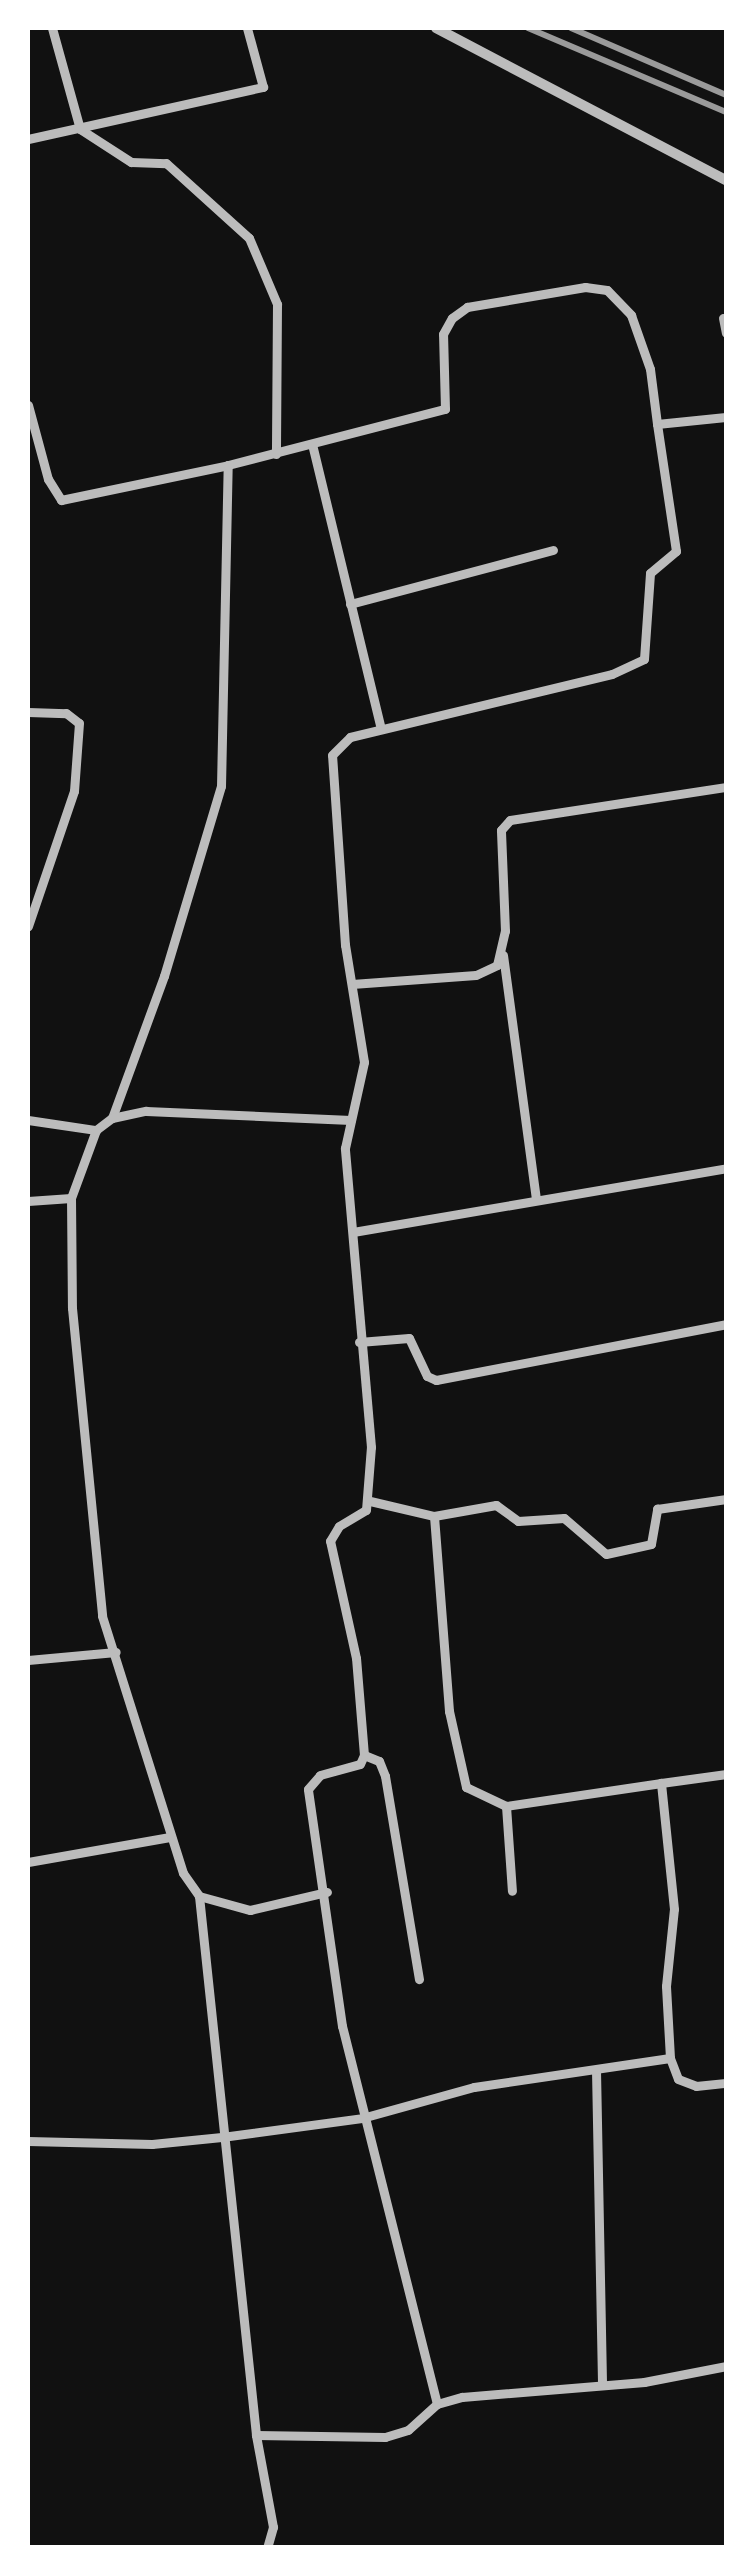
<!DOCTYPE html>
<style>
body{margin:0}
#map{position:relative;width:754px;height:2575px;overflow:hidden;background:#111;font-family:Inter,sans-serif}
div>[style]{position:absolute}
.minor>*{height:9px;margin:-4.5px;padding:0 4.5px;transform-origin:4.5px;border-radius:4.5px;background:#bcbcbc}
.tertiary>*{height:10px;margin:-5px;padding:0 5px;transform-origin:5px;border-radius:5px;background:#bcbcbc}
.rail>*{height:6px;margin:-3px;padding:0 3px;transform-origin:3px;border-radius:3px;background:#9a9a9a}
span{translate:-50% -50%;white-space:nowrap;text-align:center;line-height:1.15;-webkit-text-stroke:9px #fff;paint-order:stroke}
.frame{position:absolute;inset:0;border:30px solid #fff;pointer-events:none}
</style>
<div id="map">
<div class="minor">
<div style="left:52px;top:28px;width:105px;rotate:74.5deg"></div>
<div style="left:80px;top:129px;width:61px;rotate:32.9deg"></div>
<div style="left:131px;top:162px;width:35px;rotate:2deg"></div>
<div style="left:166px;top:163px;width:112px;rotate:42.1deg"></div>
<div style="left:249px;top:238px;width:72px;rotate:67deg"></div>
<div style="left:277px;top:304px;width:150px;rotate:90.4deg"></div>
<div style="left:28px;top:139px;width:241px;rotate:-12.5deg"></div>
<div style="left:263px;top:87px;width:61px;rotate:-105.2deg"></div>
<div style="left:723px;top:318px;width:15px;rotate:79deg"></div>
<div style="left:28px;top:405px;width:77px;rotate:74.9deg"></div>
<div style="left:48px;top:479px;width:25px;rotate:58deg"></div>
<div style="left:61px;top:500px;width:171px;rotate:-11.8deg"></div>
<div style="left:312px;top:444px;width:293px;rotate:76.4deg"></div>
<div style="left:350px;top:604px;width:210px;rotate:-14.9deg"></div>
<div style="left:28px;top:712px;width:38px;rotate:2deg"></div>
<div style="left:66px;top:713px;width:16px;rotate:38deg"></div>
<div style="left:79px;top:723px;width:68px;rotate:94.2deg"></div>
<div style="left:74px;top:791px;width:143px;rotate:108.8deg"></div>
<div style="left:503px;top:955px;width:247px;rotate:82.3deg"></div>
<div style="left:352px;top:984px;width:124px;rotate:-4.2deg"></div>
<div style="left:476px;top:975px;width:23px;rotate:-25deg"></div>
<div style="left:497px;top:965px;width:35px;rotate:-77deg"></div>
<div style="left:505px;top:931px;width:101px;rotate:-92.3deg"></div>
<div style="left:501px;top:830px;width:13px;rotate:-48deg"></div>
<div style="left:510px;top:820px;width:219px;rotate:-8.7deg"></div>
<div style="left:112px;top:1118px;width:151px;rotate:-69.9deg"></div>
<div style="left:164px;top:976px;width:198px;rotate:-73.3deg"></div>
<div style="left:221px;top:786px;width:321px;rotate:-88.8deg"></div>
<div style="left:228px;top:465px;width:224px;rotate:-14.5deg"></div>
<div style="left:445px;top:409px;width:75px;rotate:-91.5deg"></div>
<div style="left:443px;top:334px;width:18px;rotate:-61deg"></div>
<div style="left:452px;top:318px;width:19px;rotate:-36deg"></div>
<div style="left:467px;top:307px;width:120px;rotate:-9.6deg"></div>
<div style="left:585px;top:287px;width:22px;rotate:8deg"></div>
<div style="left:607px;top:290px;width:35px;rotate:46deg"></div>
<div style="left:631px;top:315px;width:57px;rotate:70.6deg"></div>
<div style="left:650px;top:369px;width:55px;rotate:82.7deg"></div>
<div style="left:28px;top:1120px;width:69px;rotate:8.4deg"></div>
<div style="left:71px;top:1198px;width:110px;rotate:89.5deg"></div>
<div style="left:72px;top:1308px;width:309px;rotate:84.4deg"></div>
<div style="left:102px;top:1616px;width:269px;rotate:72.5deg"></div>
<div style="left:183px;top:1873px;width:28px;rotate:55deg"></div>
<div style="left:199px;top:1896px;width:53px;rotate:15.4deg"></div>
<div style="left:250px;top:1910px;width:79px;rotate:-13.2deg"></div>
<div style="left:28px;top:1201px;width:43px;rotate:-4deg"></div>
<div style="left:71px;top:1198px;width:72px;rotate:-69.8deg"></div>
<div style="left:96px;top:1130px;width:20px;rotate:-37deg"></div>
<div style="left:112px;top:1118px;width:35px;rotate:-12deg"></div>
<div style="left:146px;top:1111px;width:205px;rotate:2.5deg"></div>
<div style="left:353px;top:1232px;width:378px;rotate:-9.7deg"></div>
<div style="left:359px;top:1342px;width:50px;rotate:-4.6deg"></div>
<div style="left:409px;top:1338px;width:42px;rotate:64.7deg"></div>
<div style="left:427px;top:1376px;width:10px;rotate:24deg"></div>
<div style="left:436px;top:1380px;width:295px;rotate:-10.9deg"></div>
<div style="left:370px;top:1501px;width:66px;rotate:13.2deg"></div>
<div style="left:434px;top:1516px;width:63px;rotate:-10.1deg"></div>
<div style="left:496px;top:1505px;width:27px;rotate:36deg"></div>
<div style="left:518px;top:1521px;width:46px;rotate:-3.7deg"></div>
<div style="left:564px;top:1518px;width:55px;rotate:40.6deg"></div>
<div style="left:606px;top:1554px;width:46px;rotate:-12.5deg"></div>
<div style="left:651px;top:1544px;width:36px;rotate:-80deg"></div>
<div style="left:657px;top:1509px;width:70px;rotate:-8.2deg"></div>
<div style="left:434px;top:1516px;width:196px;rotate:85.6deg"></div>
<div style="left:449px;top:1711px;width:78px;rotate:77.4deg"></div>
<div style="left:466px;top:1787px;width:44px;rotate:25.4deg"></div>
<div style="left:506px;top:1806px;width:157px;rotate:-8.4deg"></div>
<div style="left:28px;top:1660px;width:88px;rotate:-5.2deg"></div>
<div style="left:364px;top:1755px;width:16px;rotate:22deg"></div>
<div style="left:379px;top:1761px;width:16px;rotate:68deg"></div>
<div style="left:385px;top:1776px;width:206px;rotate:80.5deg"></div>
<div style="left:506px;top:1806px;width:85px;rotate:86deg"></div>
<div style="left:28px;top:1862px;width:144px;rotate:-10deg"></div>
<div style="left:199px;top:1896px;width:542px;rotate:83.96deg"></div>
<div style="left:670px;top:2058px;width:22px;rotate:69deg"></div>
<div style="left:678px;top:2079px;width:19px;rotate:21deg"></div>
<div style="left:696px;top:2086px;width:30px;rotate:-6deg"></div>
<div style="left:596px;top:2070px;width:315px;rotate:88.9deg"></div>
<div style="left:28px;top:2141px;width:124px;rotate:1.4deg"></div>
<div style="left:152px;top:2144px;width:70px;rotate:-5.7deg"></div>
<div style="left:222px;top:2137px;width:141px;rotate:-7.7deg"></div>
<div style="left:362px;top:2118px;width:116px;rotate:-15.5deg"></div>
<div style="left:474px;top:2087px;width:198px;rotate:-8.4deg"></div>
<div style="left:670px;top:2058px;width:72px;rotate:-93.2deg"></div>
<div style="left:666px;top:1986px;width:77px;rotate:-84.1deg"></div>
<div style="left:674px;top:1909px;width:127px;rotate:-95.9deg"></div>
<div style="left:661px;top:1783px;width:66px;rotate:-7.9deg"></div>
<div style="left:437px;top:2404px;width:390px;rotate:-104.1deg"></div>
<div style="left:342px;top:2026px;width:239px;rotate:-98.2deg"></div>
<div style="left:308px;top:1789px;width:18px;rotate:-49deg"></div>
<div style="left:320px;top:1775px;width:41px;rotate:-15.4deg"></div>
<div style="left:360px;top:1764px;width:10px;rotate:-66deg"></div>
<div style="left:364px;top:1755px;width:97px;rotate:-94.7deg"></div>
<div style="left:356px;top:1658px;width:120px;rotate:-102.5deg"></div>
<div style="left:330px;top:1541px;width:17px;rotate:-59deg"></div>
<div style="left:339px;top:1526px;width:31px;rotate:-31deg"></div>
<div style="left:366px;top:1510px;width:63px;rotate:-85.5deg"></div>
<div style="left:371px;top:1447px;width:300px;rotate:-95deg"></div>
<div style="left:345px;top:1148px;width:88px;rotate:-77.5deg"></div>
<div style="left:364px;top:1062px;width:119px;rotate:-99.2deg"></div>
<div style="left:345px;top:945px;width:190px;rotate:-93.9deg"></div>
<div style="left:332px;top:755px;width:25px;rotate:-45deg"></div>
<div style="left:350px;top:737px;width:269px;rotate:-13.5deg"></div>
<div style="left:612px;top:674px;width:35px;rotate:-25deg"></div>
<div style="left:644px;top:659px;width:86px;rotate:-86deg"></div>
<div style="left:650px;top:573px;width:34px;rotate:-40deg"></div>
<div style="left:676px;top:551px;width:128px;rotate:-98.5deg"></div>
<div style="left:657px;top:424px;width:69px;rotate:-5.8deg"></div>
<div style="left:267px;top:2548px;width:22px;rotate:-74deg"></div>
<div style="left:273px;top:2527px;width:94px;rotate:-100.5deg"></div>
<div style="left:256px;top:2435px;width:129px;rotate:0.9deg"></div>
<div style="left:385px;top:2437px;width:24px;rotate:-17deg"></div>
<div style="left:408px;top:2430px;width:39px;rotate:-42deg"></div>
<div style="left:437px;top:2404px;width:26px;rotate:-16deg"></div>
<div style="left:462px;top:2397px;width:183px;rotate:-4.7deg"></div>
<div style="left:644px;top:2382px;width:84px;rotate:-11deg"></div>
</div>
<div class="tertiary">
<div style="left:436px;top:28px;width:327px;rotate:27.7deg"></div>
</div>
<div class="rail">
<div style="left:528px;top:28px;width:215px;rotate:23deg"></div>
<div style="left:571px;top:28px;width:169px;rotate:23.4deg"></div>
</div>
<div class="frame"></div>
</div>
